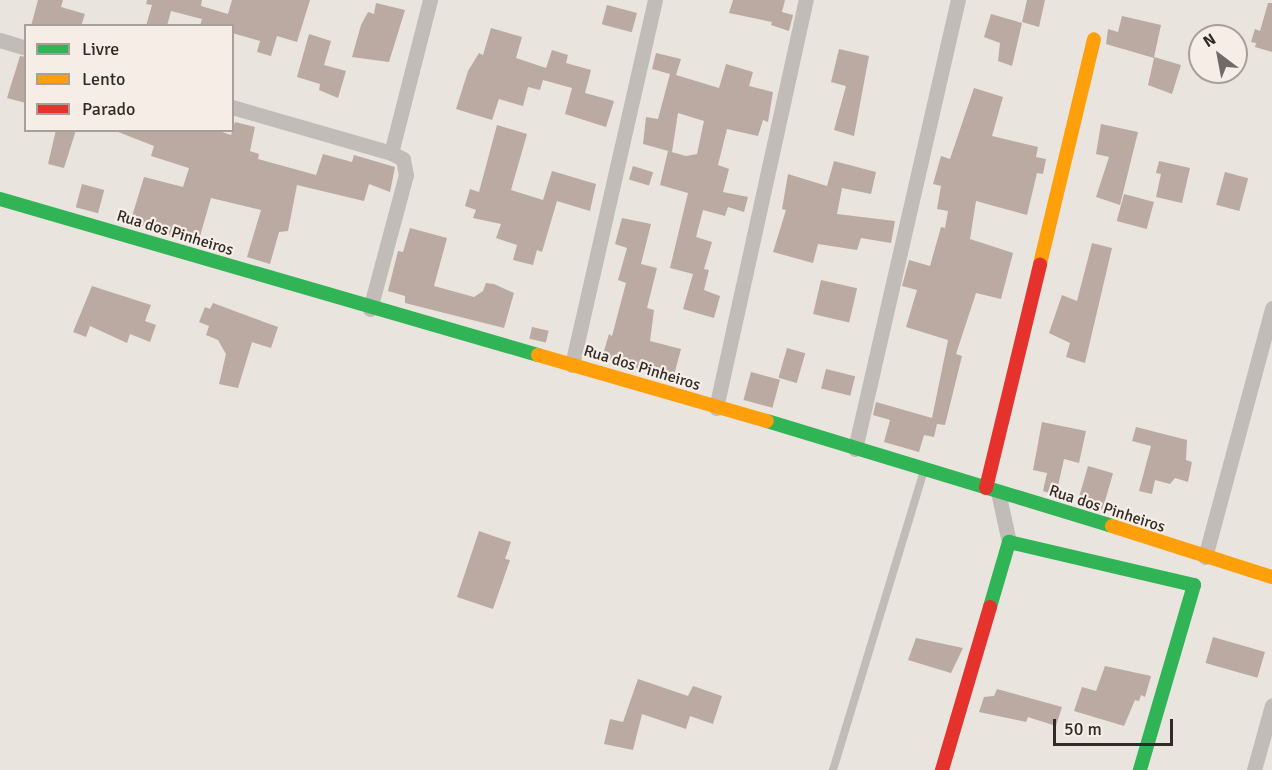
<!DOCTYPE html>
<style>
body{margin:0}
#map{position:relative;width:1272px;height:770px;overflow:hidden;background:#e9e4de;font-family:Signika,sans-serif}
div>[style]{position:absolute}
.building>*{inset:0;background:#baaaa2;transform-origin:0 0}
.lane>*{height:8px;margin:-4px;padding:0 4px;transform-origin:4px;border-radius:4px;background:#c1bcb8}
.street>*{height:15px;margin:-7.5px;padding:0 7.5px;transform-origin:7.5px;border-radius:7.5px;background:#c1bcb8}
.fast>*{height:14px;margin:-7px;padding:0 7px;transform-origin:7px;border-radius:7px;background:#30b455}
.slow>*{height:14px;margin:-7px;padding:0 7px;transform-origin:7px;border-radius:7px;background:#ff9f0a}
.jam>*{height:14px;margin:-7px;padding:0 7px;transform-origin:7px;border-radius:7px;background:#e5322d}
span{translate:-50% -50%;white-space:nowrap;text-align:center;line-height:1.15;-webkit-text-stroke:4.5px #f6eee6;paint-order:stroke}
.street-label{font-size:16px;color:#312a27}
.legend{position:absolute;left:24px;top:24px;width:210px;height:108px;box-sizing:border-box;background:#f6eee6;border:2px solid #a7a09a;margin:0;padding:8px 10px;list-style:none;font-size:18px;color:#312a27}
.legend li{display:flex;align-items:center;gap:12px;height:30px}
.legend b{width:30px;border:2px solid #a7a09a}
.north{position:absolute;left:1188px;top:24px;width:60px;height:60px;box-sizing:border-box;background:#f6eee6;border:2px solid #a7a09a;border-radius:50%;rotate:328deg;font-size:16px;font-weight:700;line-height:24px;text-align:center;color:#312a27}
.north::after{content:'';display:block;margin:auto;width:21px;height:27px;background:#716b67;clip-path:polygon(50% 0,100% 100%,50% 72%,0 100%)}
.scale{position:absolute;left:1053px;top:719px;width:120px;height:27px;box-sizing:border-box;border:3px solid #312a27;border-top:0;padding-left:8px;font-size:18px;line-height:21px;white-space:nowrap;color:#312a27;-webkit-text-stroke:4px #f6eee6;paint-order:stroke}
</style>
<div id="map">
<div class="building">
<div style="clip-path:polygon(38px 0,63px 0,61px 7px,85px 14px,81px 26px,31px 26px)"></div>
<div style="clip-path:polygon(147px 0,202px 0,201px 6px,228px 14px,232px 0,310px 0,297px 42px,277px 36px,271px 56px,257px 52px,260px 41px,232px 33px,232px 26px,200px 26px,202px 19px,171px 11px,167px 26px,146px 26px,152px 5px,146px 4px)"></div>
<div style="clip-path:polygon(733px 0,785px 0,782px 12px,793px 15px,789px 31px,771px 25px,772px 22px,729px 13px)"></div>
<div style="clip-path:polygon(1027px 0,1045px 0,1039px 27px,1022px 22px)"></div>
<div style="clip-path:polygon(376px 3px,405px 10px,389px 62px,352px 57px,361px 25px,368px 12px,374px 14px)"></div>
<div style="clip-path:polygon(1268px 3px,1272px 3px,1272px 52px,1255px 47px,1256px 43px,1251px 42px,1255px 29px,1260px 31px)"></div>
<div style="left:607px;top:5px;width:31px;height:20px;rotate:15deg"></div>
<div style="clip-path:polygon(991px 14px,1022px 23px,1012px 66px,998px 61px,1000px 43px,984px 37px)"></div>
<div style="clip-path:polygon(1122px 16px,1161px 25px,1154px 57px,1181px 65px,1172px 94px,1148px 85px,1154px 58px,1106px 44px,1108px 29px,1118px 32px)"></div>
<div style="clip-path:polygon(491px 28px,522px 37px,516px 58px,546px 68px,552px 50px,568px 55px,566px 63px,591px 70px,585px 93px,614px 101px,606px 127px,565px 114px,572px 88px,543px 80px,540px 90px,528px 87px,523px 106px,499px 99px,492px 120px,456px 109px,468px 71px,479px 53px,483px 55px)"></div>
<div style="clip-path:polygon(309px 34px,331px 41px,324px 65px,346px 71px,338px 98px,319px 90px,320px 84px,297px 77px)"></div>
<div style="clip-path:polygon(839px 49px,869px 56px,854px 136px,834px 130px,846px 86px,831px 82px)"></div>
<div style="clip-path:polygon(656px 53px,681px 59px,676px 75px,719px 88px,726px 64px,753px 72px,749px 86px,773px 92px,768px 122px,763px 120px,758px 136px,727px 129px,718px 165px,729px 169px,723px 192px,748px 197px,744px 212px,728px 207px,725px 216px,703px 210px,696px 237px,712px 242px,704px 269px,709px 270px,704px 290px,720px 296px,714px 318px,683px 309px,693px 274px,670px 268px,688px 193px,660px 185px,668px 151px,686px 156px,697px 154px,704px 121px,678px 113px,672px 152px,643px 144px,646px 117px,658px 119px,670px 74px,652px 69px)"></div>
<div style="clip-path:polygon(20px 56px,26px 57px,26px 103px,7px 98px)"></div>
<div style="clip-path:polygon(974px 88px,1003px 97px,992px 136px,1038px 147px,1036px 157px,1046px 159px,1043px 174px,1037px 173px,1027px 215px,976px 201px,970px 239px,1013px 253px,1001px 299px,976px 293px,956px 354px,962px 356px,945px 425px,937px 424px,934px 437px,924px 435px,919px 452px,884px 442px,890px 420px,873px 415px,876px 402px,932px 418px,948px 340px,906px 327px,917px 290px,902px 286px,909px 260px,930px 266px,941px 227px,945px 228px,948px 211px,937px 209px,941px 186px,933px 184px,941px 156px,950px 159px)"></div>
<div style="clip-path:polygon(235px 122px,255px 127px,250px 151px,259px 154px,258px 159px,316px 175px,323px 154px,352px 162px,354px 155px,395px 167px,390px 192px,369px 184px,364px 201px,297px 185px,288px 231px,279px 232px,270px 264px,247px 257px,261px 210px,211px 198px,198px 243px,130px 223px,144px 177px,183px 187px,189px 168px,151px 156px,154px 146px,113px 130px,216px 130px,231px 135px)"></div>
<div style="clip-path:polygon(1101px 124px,1138px 132px,1120px 205px,1096px 197px,1109px 157px,1096px 154px)"></div>
<div style="clip-path:polygon(497px 125px,527px 134px,511px 190px,543px 200px,552px 171px,596px 184px,590px 211px,557px 201px,542px 252px,537px 250px,533px 265px,513px 260px,517px 245px,496px 238px,501px 224px,473px 218px,476px 210px,465px 206px,470px 189px,479px 192px)"></div>
<div style="clip-path:polygon(56px 130px,76px 130px,64px 168px,48px 164px)"></div>
<div style="clip-path:polygon(834px 161px,876px 172px,871px 194px,842px 188px,837px 214px,895px 221px,891px 243px,861px 238px,857px 250px,818px 244px,813px 263px,773px 252px,786px 210px,782px 209px,788px 174px,827px 186px)"></div>
<div style="clip-path:polygon(1159px 161px,1190px 168px,1182px 203px,1156px 197px,1161px 174px,1156px 173px)"></div>
<div style="left:633px;top:166px;width:21px;height:14px;rotate:17deg"></div>
<div style="left:1225px;top:172px;width:24px;height:34px;rotate:15deg"></div>
<div style="left:82px;top:184px;width:23px;height:24px;rotate:15deg"></div>
<div style="left:1124px;top:194px;width:31px;height:28px;rotate:15deg"></div>
<div style="clip-path:polygon(622px 218px,651px 224px,641px 264px,657px 268px,647px 308px,654px 310px,650px 341px,681px 349px,674px 375px,665px 373px,664px 376px,602px 358px,609px 334px,612px 336px,626px 283px,618px 280px,627px 248px,615px 244px)"></div>
<div style="clip-path:polygon(410px 228px,447px 238px,434px 286px,474px 297px,483px 291px,486px 283px,494px 284px,514px 293px,504px 328px,405px 303px,405px 296px,388px 291px,398px 251px,403px 252px)"></div>
<div style="clip-path:polygon(1092px 243px,1112px 248px,1085px 363px,1066px 357px,1070px 343px,1049px 333px,1062px 295px,1077px 301px)"></div>
<div style="left:821px;top:280px;width:37px;height:35px;rotate:13deg"></div>
<div style="clip-path:polygon(92px 286px,151px 305px,145px 321px,156px 325px,150px 342px,130px 334px,127px 343px,90px 326px,86px 337px,73px 332px)"></div>
<div style="clip-path:polygon(213px 303px,278px 327px,271px 348px,252px 342px,238px 388px,219px 384px,226px 354px,218px 340px,206px 335px,209px 326px,199px 322px,205px 307px,210px 309px)"></div>
<div style="left:532px;top:327px;width:17px;height:12px;rotate:13deg"></div>
<div style="left:787px;top:348px;width:19px;height:31px;rotate:16deg"></div>
<div style="left:826px;top:369px;width:30px;height:20px;rotate:14deg"></div>
<div style="left:751px;top:372px;width:30px;height:29px;rotate:15deg"></div>
<div style="clip-path:polygon(1042px 422px,1086px 431px,1079px 463px,1064px 459px,1056px 495px,1043px 491px,1047px 473px,1033px 470px)"></div>
<div style="clip-path:polygon(1136px 427px,1187px 440px,1186px 460px,1192px 462px,1188px 482px,1175px 478px,1170px 484px,1155px 480px,1152px 494px,1139px 491px,1151px 446px,1132px 441px)"></div>
<div style="left:1088px;top:466px;width:26px;height:38px;rotate:16deg"></div>
<div style="clip-path:polygon(479px 531px,511px 542px,505px 559px,510px 560px,493px 609px,457px 597px)"></div>
<div style="left:1213px;top:637px;width:54px;height:27px;rotate:16deg"></div>
<div style="clip-path:polygon(916px 638px,963px 648px,951px 673px,908px 660px)"></div>
<div style="clip-path:polygon(1105px 666px,1151px 676px,1145px 697px,1141px 695px,1139px 701px,1135px 700px,1124px 726px,1074px 711px,1082px 687px,1096px 691px)"></div>
<div style="clip-path:polygon(638px 679px,688px 696px,693px 686px,722px 696px,713px 724px,690px 716px,686px 729px,642px 714px,633px 750px,604px 744px,610px 719px,623px 722px)"></div>
<div style="clip-path:polygon(997px 689px,1062px 707px,1056px 726px,1028px 717px,1026px 722px,979px 712px,984px 697px,994px 696px)"></div>
</div>
<div class="lane">
<div style="left:833px;top:770px;width:316px;rotate:-73.1deg"></div>
</div>
<div class="street">
<div style="left:0;top:40px;width:27px;rotate:17deg"></div>
<div style="left:232px;top:107px;width:166px;rotate:16.1deg"></div>
<div style="left:391px;top:153px;width:158px;rotate:-75.7deg"></div>
<div style="left:370px;top:309px;width:139px;rotate:-75deg"></div>
<div style="left:406px;top:175px;width:16px;rotate:-101deg"></div>
<div style="left:403px;top:159px;width:13px;rotate:-153deg"></div>
<div style="left:572px;top:365px;width:374px;rotate:-77.2deg"></div>
<div style="left:716px;top:408px;width:418px;rotate:-77.6deg"></div>
<div style="left:855px;top:449px;width:461px;rotate:-77.1deg"></div>
<div style="left:998px;top:492px;width:51px;rotate:77.6deg"></div>
<div style="left:1205px;top:557px;width:258px;rotate:-74.9deg"></div>
<div style="left:1254px;top:770px;width:67px;rotate:-74.5deg"></div>
</div>
<div class="fast">
<div style="left:0;top:199px;width:560px;rotate:16.17deg"></div>
<div style="left:767px;top:421px;width:361px;rotate:16.9deg"></div>
<div style="left:990px;top:607px;width:68px;rotate:-73.7deg"></div>
<div style="left:1009px;top:542px;width:190px;rotate:13.1deg"></div>
<div style="left:1194px;top:585px;width:193px;rotate:106.3deg"></div>
</div>
<div class="slow">
<div style="left:1040px;top:264px;width:231px;rotate:-76.5deg"></div>
<div style="left:538px;top:355px;width:238px;rotate:16.1deg"></div>
<div style="left:1112px;top:526px;width:168px;rotate:17.7deg"></div>
</div>
<div class="jam">
<div style="left:986px;top:488px;width:230px;rotate:-76.4deg"></div>
<div style="left:942px;top:770px;width:170px;rotate:-73.6deg"></div>
</div>
<div class="street-label">
<span style="left:175px;top:233px;rotate:17deg">Rua dos Pinheiros</span>
<span style="left:642px;top:368px;rotate:17deg">Rua dos Pinheiros</span>
<span style="left:1107px;top:509px;rotate:18deg">Rua dos Pinheiros</span>
</div>
<ul class="legend">
<li><b style="height:8px;background:#30b455"></b>Livre</li>
<li><b style="height:8px;background:#ff9f0a"></b>Lento</li>
<li><b style="height:8px;background:#e5322d"></b>Parado</li>
</ul>
<div class="north">N</div>
<div class="scale">50 m</div>
</div>
